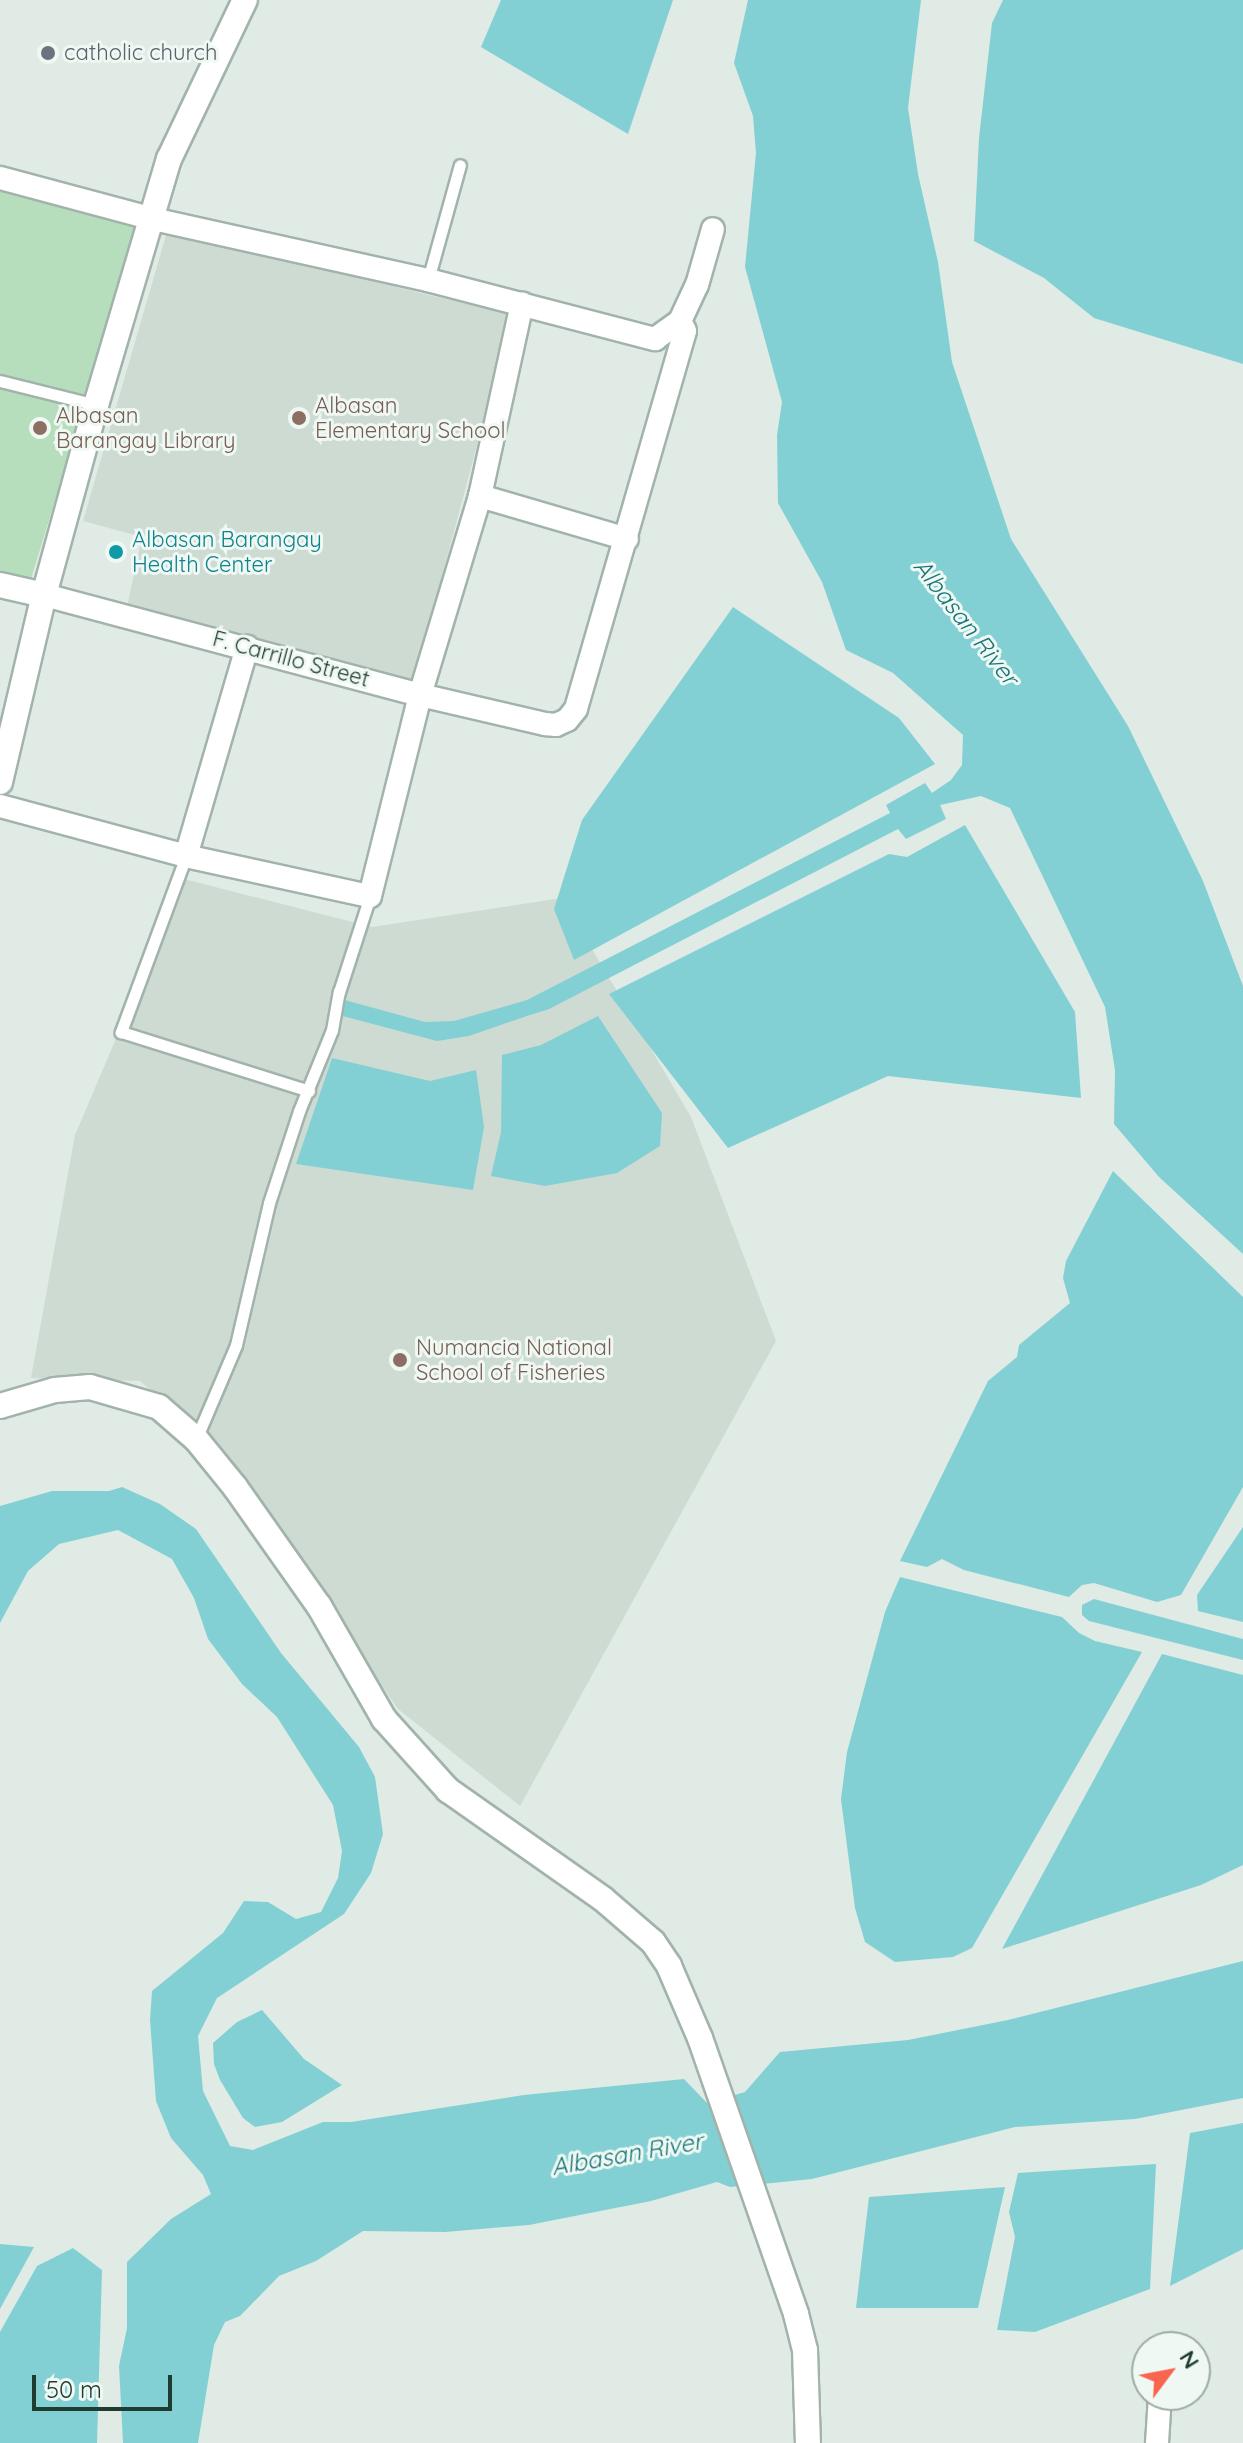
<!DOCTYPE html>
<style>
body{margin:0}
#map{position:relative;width:1243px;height:2443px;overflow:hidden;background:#dfebe4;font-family:Quicksand,sans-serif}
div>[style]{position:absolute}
.built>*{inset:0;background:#cddbd3}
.green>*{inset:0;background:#b6debc}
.water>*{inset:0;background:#83d0d4}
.roads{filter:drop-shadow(2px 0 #a2b3ab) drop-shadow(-2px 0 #a2b3ab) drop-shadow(0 2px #a2b3ab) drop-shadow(0 -2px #a2b3ab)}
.lane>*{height:11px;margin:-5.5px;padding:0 5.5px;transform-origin:5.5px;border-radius:5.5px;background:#fff}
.street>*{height:22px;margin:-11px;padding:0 11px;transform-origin:11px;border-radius:11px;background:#fff}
.secondary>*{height:24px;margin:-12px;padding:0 12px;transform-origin:12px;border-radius:12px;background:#fff}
.dots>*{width:22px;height:22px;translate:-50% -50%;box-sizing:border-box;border:4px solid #eff8f2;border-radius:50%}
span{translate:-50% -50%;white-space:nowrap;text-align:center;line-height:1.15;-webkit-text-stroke:6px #eff8f2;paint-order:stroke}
.worship-label{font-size:22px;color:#5b616d}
.left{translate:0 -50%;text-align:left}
.education-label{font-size:22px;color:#785e54}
.culture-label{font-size:22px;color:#0d838f}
.street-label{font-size:22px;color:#1f3c31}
.water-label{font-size:24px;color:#17757a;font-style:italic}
.north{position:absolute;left:1131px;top:2331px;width:80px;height:80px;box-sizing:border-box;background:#eff8f2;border:2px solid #9cada5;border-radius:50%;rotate:58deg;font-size:22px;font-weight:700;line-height:32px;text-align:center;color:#1f3c31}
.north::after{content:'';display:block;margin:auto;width:28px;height:36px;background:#f9654f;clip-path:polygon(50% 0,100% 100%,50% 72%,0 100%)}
.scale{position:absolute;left:32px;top:2375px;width:140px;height:36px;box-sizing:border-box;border:4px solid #1f3c31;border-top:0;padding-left:10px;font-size:24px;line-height:28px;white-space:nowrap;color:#1f3c31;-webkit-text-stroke:6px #eff8f2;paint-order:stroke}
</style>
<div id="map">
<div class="built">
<div style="clip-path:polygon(167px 232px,512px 315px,414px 680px,127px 607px,142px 537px,83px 521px)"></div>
<div style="clip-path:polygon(184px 879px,372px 927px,562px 898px,691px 1117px,776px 1341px,520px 1806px,398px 1709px,216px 1446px,140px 1381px,31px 1378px,75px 1135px)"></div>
</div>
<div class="green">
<div style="clip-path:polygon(0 191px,138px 228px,31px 579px,0 571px)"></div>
</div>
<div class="water">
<div style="clip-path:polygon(501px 0,673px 0,628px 134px,481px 47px)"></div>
<div style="clip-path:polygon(748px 0,921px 0,908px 108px,918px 174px,938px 262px,952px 362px,1011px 539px,1128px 726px,1203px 881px,1243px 986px,1243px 1254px,1159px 1177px,1114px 1124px,1115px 1070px,1105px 1007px,1010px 808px,981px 796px,940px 805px,946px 819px,906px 839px,898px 829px,549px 1009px,527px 1016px,469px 1036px,437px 1041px,335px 1014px,341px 999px,425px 1022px,454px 1021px,527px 1000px,890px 813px,886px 805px,925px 783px,932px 793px,951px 780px,962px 765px,963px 735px,893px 673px,846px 650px,822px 582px,778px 503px,777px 435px,782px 402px,745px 267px,756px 153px,753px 116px,734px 63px)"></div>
<div style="clip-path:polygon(1003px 0,1243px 0,1243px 364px,1094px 318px,1044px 278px,974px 241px,979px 138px,992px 23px)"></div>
<div style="clip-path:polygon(733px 607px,899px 718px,935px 764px,574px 960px,554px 909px,582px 820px)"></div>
<div style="clip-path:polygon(965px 825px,1075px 1012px,1081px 1098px,888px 1076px,728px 1148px,609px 994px,889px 854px,907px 857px)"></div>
<div style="clip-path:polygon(598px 1016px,662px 1113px,660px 1146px,617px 1173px,545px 1186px,491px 1176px,501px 1132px,502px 1055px,541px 1045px)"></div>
<div style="clip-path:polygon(332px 1058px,430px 1081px,476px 1070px,484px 1127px,473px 1190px,296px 1164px)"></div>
<div style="clip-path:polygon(1113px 1171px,1243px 1297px,1243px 1487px,1181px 1595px,1157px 1602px,1094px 1583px,1082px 1585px,1069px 1597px,964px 1570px,942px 1559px,927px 1567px,900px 1561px,988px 1381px,1017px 1357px,1019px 1345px,1070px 1303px,1063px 1278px,1066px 1261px)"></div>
<div style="clip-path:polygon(122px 1487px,160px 1504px,196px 1529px,281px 1653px,359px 1747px,375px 1777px,383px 1834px,371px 1873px,344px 1914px,217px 1998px,198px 2036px,203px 2091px,230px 2146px,253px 2150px,323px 2122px,351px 2122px,524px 2095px,684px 2079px,707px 2103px,745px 2092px,780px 2052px,908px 2040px,1008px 2020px,1243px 1961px,1243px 2098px,1135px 2119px,1015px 2127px,812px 2179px,730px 2187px,717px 2182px,651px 2201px,529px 2225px,445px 2232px,363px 2231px,316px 2261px,279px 2276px,240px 2316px,225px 2322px,214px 2345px,198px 2443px,123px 2443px,119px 2366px,127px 2328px,127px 2262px,171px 2219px,211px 2194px,203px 2175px,171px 2138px,156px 2101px,150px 2020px,152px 1991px,223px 1933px,244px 1901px,268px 1902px,296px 1919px,321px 1912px,338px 1878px,342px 1851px,333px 1805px,277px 1717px,242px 1684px,208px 1639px,194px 1598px,172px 1559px,118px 1530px,59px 1544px,28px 1571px,0 1623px,0 1506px,52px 1491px,109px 1491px)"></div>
<div style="clip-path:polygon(1243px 1527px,1243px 1622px,1198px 1611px,1197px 1595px)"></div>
<div style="clip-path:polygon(900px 1577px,1062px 1617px,1079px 1633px,1095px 1641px,1142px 1652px,972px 1948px,953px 1957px,895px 1962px,865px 1942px,855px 1908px,841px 1799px,847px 1752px,885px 1612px)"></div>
<div style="clip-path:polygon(1094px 1599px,1243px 1639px,1243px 1660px,1089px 1621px,1082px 1615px,1082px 1605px)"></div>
<div style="clip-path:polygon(1162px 1654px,1243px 1675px,1243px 1865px,1201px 1885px,1002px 1949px)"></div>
<div style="clip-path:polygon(262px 2010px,304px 2059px,342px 2085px,282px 2122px,255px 2127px,243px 2118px,220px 2080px,214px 2064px,213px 2043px,237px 2022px)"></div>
<div style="clip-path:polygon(1243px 2123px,1243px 2249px,1170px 2286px,1190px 2133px)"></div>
<div style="clip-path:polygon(1156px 2164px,1150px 2289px,1035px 2332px,997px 2330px,1015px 2237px,1009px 2212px,1018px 2173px)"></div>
<div style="clip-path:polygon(1005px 2187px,978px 2308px,856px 2308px,869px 2197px)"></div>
<div style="clip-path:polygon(0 2244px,34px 2247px,0 2309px)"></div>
<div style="clip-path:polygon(73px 2248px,102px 2270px,97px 2443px,0 2443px,0 2332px,37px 2266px)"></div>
</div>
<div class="roads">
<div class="lane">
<div style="left:428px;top:280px;width:119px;rotate:-74.5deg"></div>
<div style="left:0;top:381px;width:99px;rotate:14deg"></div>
<div style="left:186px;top:856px;width:188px;rotate:110.3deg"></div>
<div style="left:121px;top:1032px;width:197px;rotate:17.4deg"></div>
<div style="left:196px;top:1439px;width:102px;rotate:-66.9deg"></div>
<div style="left:236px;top:1345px;width:146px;rotate:-76.9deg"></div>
<div style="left:269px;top:1203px;width:97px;rotate:-71.9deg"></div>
<div style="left:299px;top:1111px;width:87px;rotate:-67.8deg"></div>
<div style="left:332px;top:1030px;width:39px;rotate:-80deg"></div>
<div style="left:339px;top:992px;width:101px;rotate:-72.1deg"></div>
</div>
<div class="street">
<div style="left:0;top:178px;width:158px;rotate:15deg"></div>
<div style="left:153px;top:219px;width:282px;rotate:12.5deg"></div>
<div style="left:428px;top:280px;width:235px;rotate:14.6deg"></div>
<div style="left:655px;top:339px;width:31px;rotate:-36deg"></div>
<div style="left:680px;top:321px;width:11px;rotate:63deg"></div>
<div style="left:685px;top:331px;width:393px;rotate:106.1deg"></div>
<div style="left:576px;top:709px;width:14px;rotate:129deg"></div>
<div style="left:567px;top:720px;width:12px;rotate:156deg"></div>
<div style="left:556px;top:725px;width:11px;rotate:-175deg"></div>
<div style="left:545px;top:724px;width:128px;rotate:-166.9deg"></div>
<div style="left:420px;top:695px;width:389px;rotate:-165.1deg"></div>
<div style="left:680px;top:321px;width:40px;rotate:-65deg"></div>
<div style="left:697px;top:285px;width:58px;rotate:-74.1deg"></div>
<div style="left:480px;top:496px;width:153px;rotate:16.3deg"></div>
<div style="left:0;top:806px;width:193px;rotate:15deg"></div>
<div style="left:186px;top:856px;width:188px;rotate:12.3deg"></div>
<div style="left:370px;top:896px;width:207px;rotate:-76deg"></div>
<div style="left:420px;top:695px;width:208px;rotate:-73.2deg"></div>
<div style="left:480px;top:496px;width:197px;rotate:-77.7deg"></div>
<div style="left:186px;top:856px;width:218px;rotate:-73.7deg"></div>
<div style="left:1157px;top:2443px;width:48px;rotate:-86.4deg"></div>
</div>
<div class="secondary">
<div style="left:0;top:585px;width:45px;rotate:12.8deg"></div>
<div style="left:0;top:782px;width:192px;rotate:-76.8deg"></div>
<div style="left:44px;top:595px;width:197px;rotate:-74.7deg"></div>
<div style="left:96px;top:405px;width:257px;rotate:-73.5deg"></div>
<div style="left:169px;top:159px;width:176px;rotate:-64.5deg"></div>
<div style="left:0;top:1406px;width:57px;rotate:-16.2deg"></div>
<div style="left:55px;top:1390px;width:35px;rotate:-5deg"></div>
<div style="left:90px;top:1387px;width:72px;rotate:16.2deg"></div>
<div style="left:159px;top:1407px;width:49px;rotate:40.9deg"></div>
<div style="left:196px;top:1439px;width:62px;rotate:50.9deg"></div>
<div style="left:235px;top:1487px;width:146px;rotate:54.8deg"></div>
<div style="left:319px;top:1606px;width:130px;rotate:60.1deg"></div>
<div style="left:384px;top:1719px;width:96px;rotate:48deg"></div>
<div style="left:448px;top:1790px;width:189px;rotate:35.1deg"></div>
<div style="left:603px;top:1899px;width:66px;rotate:40.7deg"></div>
<div style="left:653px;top:1942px;width:29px;rotate:56deg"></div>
<div style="left:669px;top:1966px;width:78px;rotate:66.7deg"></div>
<div style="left:700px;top:2038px;width:292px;rotate:70.8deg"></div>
<div style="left:796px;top:2314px;width:37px;rotate:76deg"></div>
<div style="left:805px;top:2350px;width:93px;rotate:88.2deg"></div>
</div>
</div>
<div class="dots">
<div style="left:48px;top:53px;background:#6b7280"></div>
<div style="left:299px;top:418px;background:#8d6e63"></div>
<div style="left:40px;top:428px;background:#8d6e63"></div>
<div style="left:116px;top:552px;background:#0f9aa8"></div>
<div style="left:400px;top:1360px;background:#8d6e63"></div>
</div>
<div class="worship-label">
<span class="left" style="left:64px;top:53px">catholic church</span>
</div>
<div class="education-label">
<span class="left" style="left:315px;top:418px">Albasan<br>Elementary School</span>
<span class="left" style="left:56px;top:428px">Albasan<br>Barangay Library</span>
<span class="left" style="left:416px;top:1360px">Numancia National<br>School of Fisheries</span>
</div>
<div class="culture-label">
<span class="left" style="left:132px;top:552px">Albasan Barangay<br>Health Center</span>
</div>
<div class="street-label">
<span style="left:291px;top:659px;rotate:15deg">F. Carrillo Street</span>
</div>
<div class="water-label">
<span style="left:966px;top:622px;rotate:52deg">Albasan River</span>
<span style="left:627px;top:2154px;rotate:-10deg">Albasan River</span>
</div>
<div class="north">N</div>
<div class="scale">50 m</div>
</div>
